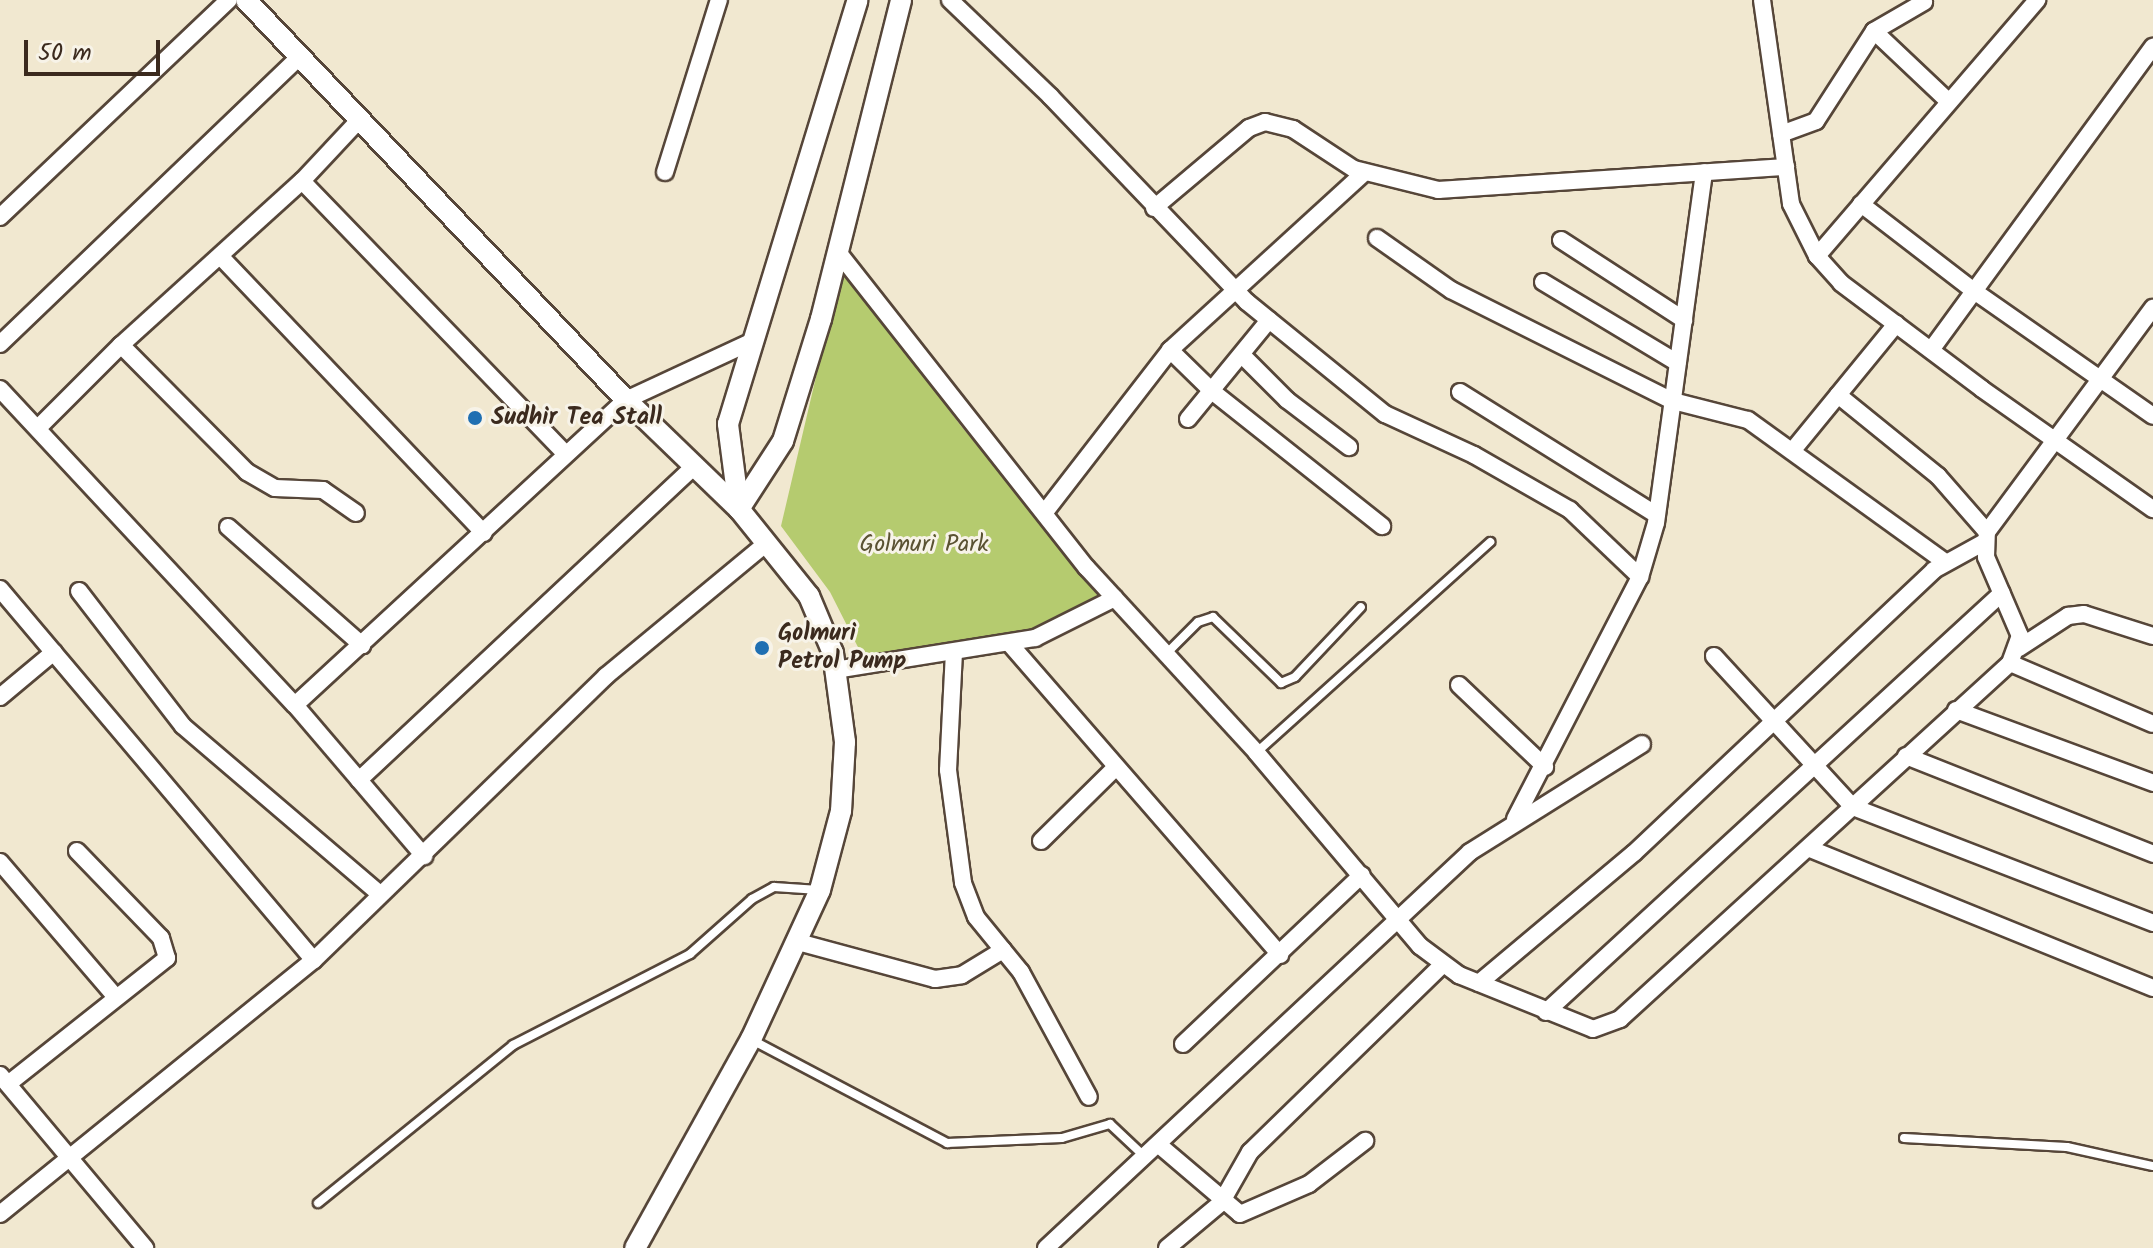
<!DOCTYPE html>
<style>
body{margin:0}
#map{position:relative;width:2153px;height:1248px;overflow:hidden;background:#f1e8d0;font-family:Kalam,sans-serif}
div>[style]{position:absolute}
.green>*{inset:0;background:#b5cb6f}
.roads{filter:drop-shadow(2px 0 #564639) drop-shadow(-2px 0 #564639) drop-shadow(0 2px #564639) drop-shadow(0 -2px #564639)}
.service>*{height:8px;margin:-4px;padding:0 4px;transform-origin:4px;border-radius:4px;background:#fff}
.minor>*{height:16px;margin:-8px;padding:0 8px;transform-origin:8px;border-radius:8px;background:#fff}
.tertiary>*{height:20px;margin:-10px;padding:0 10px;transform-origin:10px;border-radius:10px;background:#fff}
.dots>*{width:22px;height:22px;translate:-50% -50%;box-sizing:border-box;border:4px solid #f7f3e8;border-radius:50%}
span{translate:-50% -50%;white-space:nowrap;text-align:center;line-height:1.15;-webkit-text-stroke:6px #f7f3e8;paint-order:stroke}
.poi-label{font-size:24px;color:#3b2a1e;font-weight:700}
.left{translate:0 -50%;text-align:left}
.park-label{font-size:24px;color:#5a5232}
.scale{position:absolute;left:24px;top:40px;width:136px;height:36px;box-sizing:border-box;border:4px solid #3b2a1e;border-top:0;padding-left:10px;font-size:24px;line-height:28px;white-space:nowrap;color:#3b2a1e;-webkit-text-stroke:6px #f7f3e8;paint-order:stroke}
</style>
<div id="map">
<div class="green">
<div style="clip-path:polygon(842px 266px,961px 426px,1089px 577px,1100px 599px,1032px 633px,865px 661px,830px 592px,781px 526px)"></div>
</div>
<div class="roads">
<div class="service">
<div style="left:1167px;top:653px;width:44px;rotate:-45deg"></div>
<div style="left:1198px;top:622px;width:16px;rotate:-18deg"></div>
<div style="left:1213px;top:617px;width:95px;rotate:44.1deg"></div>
<div style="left:1281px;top:683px;width:15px;rotate:-23deg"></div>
<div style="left:1295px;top:677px;width:96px;rotate:-46.7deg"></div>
<div style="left:1257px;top:752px;width:314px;rotate:-42deg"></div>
<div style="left:752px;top:1040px;width:221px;rotate:27.8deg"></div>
<div style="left:947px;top:1143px;width:115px;rotate:-2.5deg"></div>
<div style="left:1062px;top:1138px;width:50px;rotate:-16.3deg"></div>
<div style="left:1110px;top:1124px;width:48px;rotate:43.3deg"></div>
<div style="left:1904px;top:1138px;width:163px;rotate:3.2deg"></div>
<div style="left:2067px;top:1147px;width:88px;rotate:12.5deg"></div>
<div style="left:318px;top:1203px;width:251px;rotate:-39deg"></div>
<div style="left:513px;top:1045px;width:199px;rotate:-27.2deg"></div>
<div style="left:690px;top:954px;width:83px;rotate:-41.6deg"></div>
<div style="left:752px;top:899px;width:25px;rotate:-29deg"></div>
<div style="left:774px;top:887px;width:45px;rotate:3.8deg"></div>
</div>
<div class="minor">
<div style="left:950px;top:0;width:139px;rotate:43.8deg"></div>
<div style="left:1050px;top:96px;width:285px;rotate:46.3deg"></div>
<div style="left:1247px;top:302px;width:178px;rotate:39.1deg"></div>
<div style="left:1385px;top:414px;width:98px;rotate:24.7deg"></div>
<div style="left:1474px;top:455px;width:111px;rotate:29.8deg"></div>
<div style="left:1570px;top:510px;width:97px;rotate:43.7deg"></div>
<div style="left:1762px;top:0;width:206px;rotate:81.9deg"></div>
<div style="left:1791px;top:204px;width:58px;rotate:63.4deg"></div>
<div style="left:1817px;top:256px;width:36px;rotate:48deg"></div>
<div style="left:1841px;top:283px;width:176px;rotate:36.9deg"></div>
<div style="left:1982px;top:389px;width:209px;rotate:35.1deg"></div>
<div style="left:1874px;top:31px;width:103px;rotate:43.4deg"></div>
<div style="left:1781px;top:134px;width:37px;rotate:-20deg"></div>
<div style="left:1816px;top:121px;width:107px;rotate:-57.2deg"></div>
<div style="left:1874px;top:31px;width:58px;rotate:-30.1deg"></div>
<div style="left:665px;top:172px;width:180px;rotate:-72.6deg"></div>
<div style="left:302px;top:181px;width:378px;rotate:46deg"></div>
<div style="left:1861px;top:204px;width:143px;rotate:37.6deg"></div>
<div style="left:1974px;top:291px;width:218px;rotate:34.9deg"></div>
<div style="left:1154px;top:208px;width:124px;rotate:-40.1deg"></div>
<div style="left:1249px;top:128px;width:17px;rotate:-21deg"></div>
<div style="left:1265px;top:122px;width:29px;rotate:14deg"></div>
<div style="left:1293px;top:129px;width:73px;rotate:33.3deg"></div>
<div style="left:1354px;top:169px;width:87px;rotate:14deg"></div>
<div style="left:1438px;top:190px;width:349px;rotate:-3.8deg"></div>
<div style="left:0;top:217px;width:315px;rotate:-43.5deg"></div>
<div style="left:1377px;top:238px;width:90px;rotate:35.1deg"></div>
<div style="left:1451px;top:290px;width:248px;rotate:26.6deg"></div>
<div style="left:1673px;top:401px;width:77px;rotate:14.2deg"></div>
<div style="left:1748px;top:420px;width:243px;rotate:35.8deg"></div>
<div style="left:1561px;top:240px;width:147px;rotate:33deg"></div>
<div style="left:838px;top:252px;width:402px;rotate:51.8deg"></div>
<div style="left:1087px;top:568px;width:250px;rotate:47.4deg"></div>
<div style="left:1256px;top:752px;width:254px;rotate:49.8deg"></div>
<div style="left:1420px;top:946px;width:49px;rotate:36.6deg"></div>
<div style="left:1459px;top:975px;width:144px;rotate:21.9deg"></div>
<div style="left:1593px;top:1029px;width:29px;rotate:-20deg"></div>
<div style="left:1620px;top:1019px;width:528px;rotate:-42.39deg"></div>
<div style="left:2010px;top:663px;width:29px;rotate:-70deg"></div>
<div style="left:2020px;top:636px;width:86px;rotate:-113.3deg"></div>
<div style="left:1986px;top:557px;width:25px;rotate:-88deg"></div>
<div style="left:1987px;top:532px;width:279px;rotate:-53.5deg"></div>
<div style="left:1817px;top:256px;width:338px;rotate:-49.3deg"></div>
<div style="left:221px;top:257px;width:381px;rotate:46.4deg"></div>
<div style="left:1543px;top:282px;width:157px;rotate:31deg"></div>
<div style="left:0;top:344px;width:416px;rotate:-43.8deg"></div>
<div style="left:121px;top:345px;width:179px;rotate:45.2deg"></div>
<div style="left:247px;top:472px;width:32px;rotate:30deg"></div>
<div style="left:275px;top:488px;width:48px;rotate:2.4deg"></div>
<div style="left:323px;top:490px;width:40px;rotate:34.9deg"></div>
<div style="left:1170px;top:350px;width:60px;rotate:44.3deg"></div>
<div style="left:1213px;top:392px;width:216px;rotate:38.4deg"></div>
<div style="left:1931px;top:350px;width:376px;rotate:-53.8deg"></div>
<div style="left:1244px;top:357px;width:61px;rotate:45deg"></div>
<div style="left:1287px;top:400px;width:78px;rotate:37.2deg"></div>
<div style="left:0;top:389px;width:432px;rotate:47deg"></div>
<div style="left:295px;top:705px;width:199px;rotate:49.5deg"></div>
<div style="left:1460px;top:392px;width:232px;rotate:32deg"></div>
<div style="left:1838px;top:395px;width:129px;rotate:39deg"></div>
<div style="left:1938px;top:476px;width:74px;rotate:48.8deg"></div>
<div style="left:1188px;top:419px;width:128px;rotate:-50.7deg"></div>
<div style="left:39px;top:427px;width:116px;rotate:-45deg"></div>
<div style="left:121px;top:345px;width:244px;rotate:-42.2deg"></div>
<div style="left:302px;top:181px;width:85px;rotate:-46.9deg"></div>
<div style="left:1793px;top:450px;width:163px;rotate:-50.7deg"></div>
<div style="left:1045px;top:512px;width:205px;rotate:-52.3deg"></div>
<div style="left:1170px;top:350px;width:263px;rotate:-42.4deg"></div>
<div style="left:228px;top:527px;width:179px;rotate:41.4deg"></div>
<div style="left:0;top:589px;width:486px;rotate:49.8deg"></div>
<div style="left:79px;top:591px;width:170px;rotate:52.4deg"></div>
<div style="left:183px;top:726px;width:259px;rotate:40.5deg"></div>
<div style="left:1010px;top:644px;width:412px;rotate:49deg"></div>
<div style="left:2019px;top:648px;width:59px;rotate:-33.1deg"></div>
<div style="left:2068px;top:616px;width:16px;rotate:-7deg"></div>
<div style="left:2084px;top:614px;width:72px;rotate:17.7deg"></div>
<div style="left:954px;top:652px;width:118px;rotate:92.9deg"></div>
<div style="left:948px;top:770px;width:114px;rotate:82.4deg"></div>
<div style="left:963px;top:883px;width:36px;rotate:69deg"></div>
<div style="left:976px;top:917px;width:71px;rotate:50.7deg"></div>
<div style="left:1021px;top:972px;width:142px;rotate:61.5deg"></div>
<div style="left:1714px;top:656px;width:205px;rotate:47.4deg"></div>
<div style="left:1853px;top:807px;width:322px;rotate:21.1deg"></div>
<div style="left:2010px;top:663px;width:155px;rotate:23.1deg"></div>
<div style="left:835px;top:670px;width:203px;rotate:-9.1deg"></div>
<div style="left:1035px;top:638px;width:89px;rotate:-26.6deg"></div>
<div style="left:1459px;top:685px;width:119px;rotate:43.6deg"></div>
<div style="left:0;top:697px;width:70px;rotate:-39.8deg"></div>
<div style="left:295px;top:705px;width:450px;rotate:-42.7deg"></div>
<div style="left:626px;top:400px;width:142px;rotate:-24.9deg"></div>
<div style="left:1956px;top:710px;width:210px;rotate:20.3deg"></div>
<div style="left:1906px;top:756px;width:266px;rotate:21.6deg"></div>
<div style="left:359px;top:780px;width:460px;rotate:-43.1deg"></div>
<div style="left:1515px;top:819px;width:272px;rotate:-62.7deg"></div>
<div style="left:1640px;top:577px;width:56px;rotate:-73.5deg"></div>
<div style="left:1656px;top:523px;width:354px;rotate:-82.2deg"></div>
<div style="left:1041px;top:841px;width:104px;rotate:-44.6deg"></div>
<div style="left:1808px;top:848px;width:372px;rotate:22.1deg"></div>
<div style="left:0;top:862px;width:177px;rotate:49.4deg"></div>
<div style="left:798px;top:942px;width:142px;rotate:15.1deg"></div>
<div style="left:935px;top:979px;width:27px;rotate:-8deg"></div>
<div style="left:962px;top:975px;width:48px;rotate:-31.4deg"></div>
<div style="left:1479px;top:983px;width:202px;rotate:-40deg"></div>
<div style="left:1634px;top:853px;width:412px;rotate:-43.3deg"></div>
<div style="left:1934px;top:570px;width:56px;rotate:-28.9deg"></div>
<div style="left:1546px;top:1012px;width:619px;rotate:-42.58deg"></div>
<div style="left:1183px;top:1044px;width:246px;rotate:-43.4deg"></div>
<div style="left:0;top:1075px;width:226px;rotate:50deg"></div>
<div style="left:8px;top:1084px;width:203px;rotate:-38.4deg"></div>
<div style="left:167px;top:958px;width:21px;rotate:-107deg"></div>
<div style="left:161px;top:938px;width:121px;rotate:-134deg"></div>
<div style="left:1159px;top:1145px;width:106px;rotate:40.4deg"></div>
<div style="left:1240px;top:1214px;width:75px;rotate:-23.5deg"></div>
<div style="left:1309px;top:1184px;width:71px;rotate:-37.5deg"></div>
<div style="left:0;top:1214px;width:404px;rotate:-39deg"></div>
<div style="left:314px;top:960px;width:407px;rotate:-44.2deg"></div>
<div style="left:606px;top:676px;width:209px;rotate:-39.6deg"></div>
<div style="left:1046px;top:1248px;width:580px;rotate:-43.04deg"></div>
<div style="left:1470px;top:852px;width:203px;rotate:-32.1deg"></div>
<div style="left:1167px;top:1248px;width:70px;rotate:-39.8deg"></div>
<div style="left:1221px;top:1203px;width:59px;rotate:-60.4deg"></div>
<div style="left:1250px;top:1152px;width:267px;rotate:-44.2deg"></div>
</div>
<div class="tertiary">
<div style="left:246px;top:0;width:552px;rotate:46.47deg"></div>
<div style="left:626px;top:400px;width:157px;rotate:44deg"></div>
<div style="left:739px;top:509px;width:112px;rotate:51.2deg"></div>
<div style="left:809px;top:596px;width:62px;rotate:67.2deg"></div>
<div style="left:833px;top:653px;width:90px;rotate:82.3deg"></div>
<div style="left:845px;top:742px;width:69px;rotate:93.3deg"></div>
<div style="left:841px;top:811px;width:82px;rotate:104.9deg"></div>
<div style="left:820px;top:890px;width:164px;rotate:114.8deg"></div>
<div style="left:751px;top:1039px;width:239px;rotate:119deg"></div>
<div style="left:739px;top:509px;width:81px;rotate:-57.1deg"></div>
<div style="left:783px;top:441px;width:128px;rotate:-72.7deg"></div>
<div style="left:821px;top:319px;width:329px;rotate:-75.9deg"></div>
<div style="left:739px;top:509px;width:86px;rotate:-97.4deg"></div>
<div style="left:728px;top:424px;width:443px;rotate:-73deg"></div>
</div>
</div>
<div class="dots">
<div style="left:475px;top:418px;background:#1f6fb2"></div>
<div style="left:762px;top:648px;background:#1f6fb2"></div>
</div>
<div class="poi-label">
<span class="left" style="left:491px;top:418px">Sudhir Tea Stall</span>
<span class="left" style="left:778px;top:648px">Golmuri<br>Petrol Pump</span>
</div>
<div class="park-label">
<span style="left:924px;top:545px">Golmuri Park</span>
</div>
<div class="scale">50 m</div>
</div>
